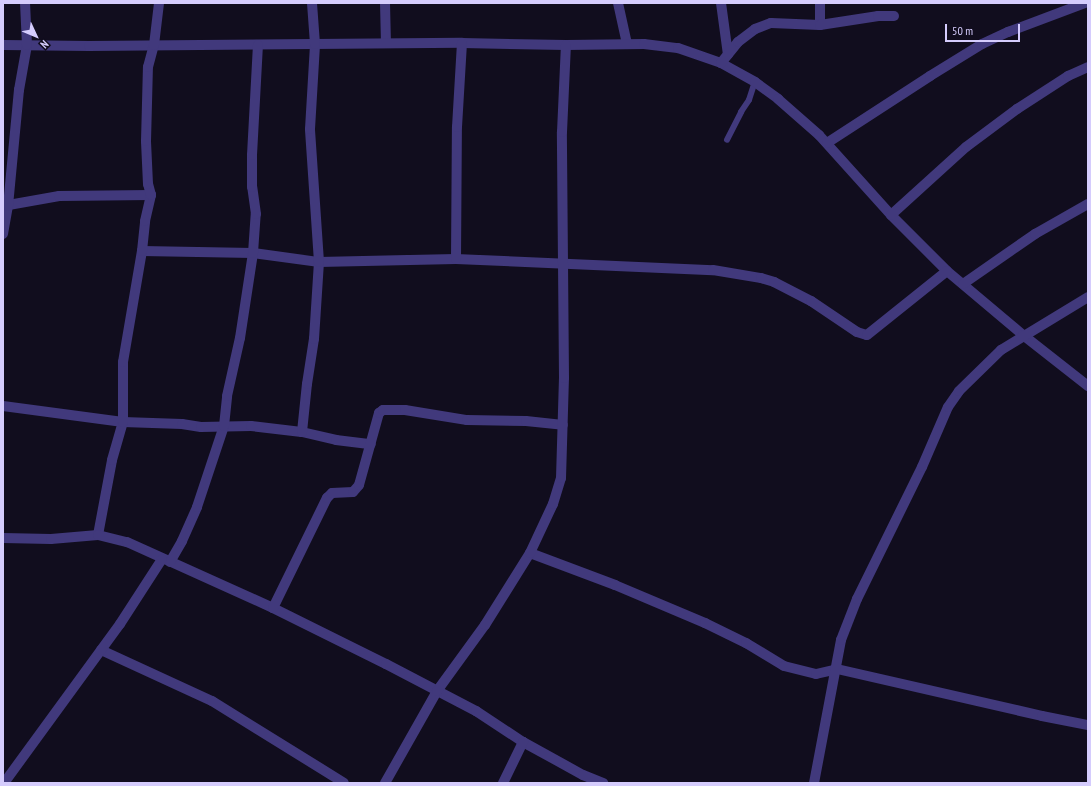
<!DOCTYPE html>
<style>
body{margin:0}
#map{position:relative;width:1091px;height:786px;overflow:hidden;background:#110d1e;font-family:"PT Sans Narrow",sans-serif}
div>[style]{position:absolute}
.service>*{height:5.5px;margin:-2.75px;padding:0 2.75px;transform-origin:2.75px;border-radius:2.75px;background:#41397c}
.minor>*{height:10px;margin:-5px;padding:0 5px;transform-origin:5px;border-radius:5px;background:#41397c}
span{translate:-50% -50%;white-space:nowrap;text-align:center;line-height:1.15;-webkit-text-stroke:3px #110d1e;paint-order:stroke}
.frame{position:absolute;inset:0;border:4px solid #d5ccfd;pointer-events:none}
.north{position:absolute;left:16px;top:16px;width:40px;height:40px;-webkit-text-stroke:3px #110d1e;paint-order:stroke;rotate:134deg;font-size:11px;font-weight:700;line-height:16px;text-align:center;color:#d5ccfd}
.north::after{content:'';display:block;margin:auto;width:14px;height:18px;background:#d5ccfd;clip-path:polygon(50% 0,100% 100%,50% 72%,0 100%)}
.scale{position:absolute;left:945px;top:24px;width:75px;height:18px;box-sizing:border-box;border:2px solid #d5ccfd;border-top:0;padding-left:5px;font-size:12px;line-height:14px;white-space:nowrap;color:#d5ccfd;-webkit-text-stroke:3px #110d1e;paint-order:stroke}
</style>
<div id="map">
<div class="service">
<div style="left:727px;top:140px;width:31px;rotate:-63deg"></div>
<div style="left:741px;top:112px;width:14px;rotate:-56deg"></div>
<div style="left:749px;top:100px;width:19px;rotate:-72deg"></div>
</div>
<div class="minor">
<div style="left:385px;top:3px;width:40px;rotate:88.6deg"></div>
<div style="left:618px;top:3px;width:42px;rotate:77.6deg"></div>
<div style="left:721px;top:3px;width:52px;rotate:82.3deg"></div>
<div style="left:820px;top:25px;width:22px;rotate:-90deg"></div>
<div style="left:3px;top:45px;width:86px;rotate:0.7deg"></div>
<div style="left:89px;top:46px;width:373px;rotate:-0.5deg"></div>
<div style="left:462px;top:43px;width:104px;rotate:1.1deg"></div>
<div style="left:566px;top:45px;width:78px;rotate:-0.7deg"></div>
<div style="left:644px;top:44px;width:34px;rotate:7deg"></div>
<div style="left:678px;top:48px;width:46px;rotate:19.2deg"></div>
<div style="left:721px;top:63px;width:39px;rotate:29deg"></div>
<div style="left:755px;top:82px;width:29px;rotate:36deg"></div>
<div style="left:778px;top:99px;width:55px;rotate:41.3deg"></div>
<div style="left:819px;top:135px;width:108px;rotate:48deg"></div>
<div style="left:891px;top:215px;width:79px;rotate:45deg"></div>
<div style="left:947px;top:271px;width:99px;rotate:40.1deg"></div>
<div style="left:1023px;top:335px;width:83px;rotate:38.1deg"></div>
<div style="left:721px;top:63px;width:27px;rotate:-51deg"></div>
<div style="left:738px;top:42px;width:21px;rotate:-37deg"></div>
<div style="left:755px;top:29px;width:17px;rotate:-21deg"></div>
<div style="left:771px;top:23px;width:49px;rotate:2.3deg"></div>
<div style="left:820px;top:25px;width:59px;rotate:-8.8deg"></div>
<div style="left:878px;top:16px;width:16px"></div>
<div style="left:827px;top:143px;width:123px;rotate:-33deg"></div>
<div style="left:930px;top:76px;width:61px;rotate:-31.6deg"></div>
<div style="left:982px;top:44px;width:29px;rotate:-25deg"></div>
<div style="left:1008px;top:32px;width:82px;rotate:-20.6deg"></div>
<div style="left:3px;top:206px;width:57px;rotate:-10.1deg"></div>
<div style="left:59px;top:196px;width:92px;rotate:-0.6deg"></div>
<div style="left:891px;top:215px;width:101px;rotate:-42.2deg"></div>
<div style="left:966px;top:147px;width:64px;rotate:-36.7deg"></div>
<div style="left:1017px;top:109px;width:61px;rotate:-32.9deg"></div>
<div style="left:1068px;top:76px;width:22px;rotate:-24deg"></div>
<div style="left:3px;top:234px;width:28px;rotate:-80deg"></div>
<div style="left:8px;top:206px;width:117px;rotate:-84.6deg"></div>
<div style="left:19px;top:90px;width:46px;rotate:-79.9deg"></div>
<div style="left:27px;top:45px;width:42px;rotate:-92.7deg"></div>
<div style="left:142px;top:251px;width:111px;rotate:1deg"></div>
<div style="left:253px;top:253px;width:67px;rotate:7.8deg"></div>
<div style="left:319px;top:262px;width:137px;rotate:-1.3deg"></div>
<div style="left:456px;top:259px;width:257px;rotate:2.5deg"></div>
<div style="left:713px;top:270px;width:49px;rotate:9.5deg"></div>
<div style="left:761px;top:278px;width:14px;rotate:17deg"></div>
<div style="left:774px;top:282px;width:42px;rotate:27.2deg"></div>
<div style="left:811px;top:301px;width:55px;rotate:34deg"></div>
<div style="left:857px;top:332px;width:10px;rotate:17deg"></div>
<div style="left:867px;top:335px;width:102px;rotate:-38.7deg"></div>
<div style="left:456px;top:259px;width:132px;rotate:-89.6deg"></div>
<div style="left:457px;top:127px;width:84px;rotate:-86.6deg"></div>
<div style="left:963px;top:284px;width:88px;rotate:-34.8deg"></div>
<div style="left:1035px;top:234px;width:61px;rotate:-29.5deg"></div>
<div style="left:3px;top:406px;width:121px;rotate:7.6deg"></div>
<div style="left:123px;top:422px;width:59px;rotate:1.9deg"></div>
<div style="left:182px;top:424px;width:19px;rotate:9deg"></div>
<div style="left:201px;top:427px;width:50px;rotate:-1.1deg"></div>
<div style="left:251px;top:426px;width:51px;rotate:6.7deg"></div>
<div style="left:302px;top:432px;width:35px;rotate:13deg"></div>
<div style="left:336px;top:440px;width:35px;rotate:7deg"></div>
<div style="left:302px;top:432px;width:48px;rotate:-84.1deg"></div>
<div style="left:307px;top:384px;width:46px;rotate:-81.2deg"></div>
<div style="left:314px;top:339px;width:77px;rotate:-86.3deg"></div>
<div style="left:319px;top:262px;width:133px;rotate:-93.9deg"></div>
<div style="left:310px;top:129px;width:85px;rotate:-86.6deg"></div>
<div style="left:315px;top:44px;width:41px;rotate:-94.2deg"></div>
<div style="left:98px;top:535px;width:76px;rotate:-79.4deg"></div>
<div style="left:112px;top:460px;width:40px;rotate:-74deg"></div>
<div style="left:123px;top:422px;width:60px;rotate:-90deg"></div>
<div style="left:123px;top:362px;width:113px;rotate:-80.3deg"></div>
<div style="left:142px;top:251px;width:30px;rotate:-84deg"></div>
<div style="left:145px;top:221px;width:27px;rotate:-77deg"></div>
<div style="left:151px;top:195px;width:11px;rotate:-105deg"></div>
<div style="left:148px;top:184px;width:43px;rotate:-92.7deg"></div>
<div style="left:146px;top:141px;width:74px;rotate:-88.5deg"></div>
<div style="left:148px;top:67px;width:23px;rotate:-75deg"></div>
<div style="left:154px;top:45px;width:42px;rotate:-83.2deg"></div>
<div style="left:3px;top:538px;width:48px;rotate:1.2deg"></div>
<div style="left:51px;top:539px;width:47px;rotate:-4.9deg"></div>
<div style="left:98px;top:535px;width:30px;rotate:14deg"></div>
<div style="left:127px;top:542px;width:160px;rotate:24.3deg"></div>
<div style="left:273px;top:608px;width:126px;rotate:26.4deg"></div>
<div style="left:386px;top:664px;width:102px;rotate:27.6deg"></div>
<div style="left:476px;top:711px;width:56px;rotate:33.4deg"></div>
<div style="left:523px;top:742px;width:68px;rotate:28.8deg"></div>
<div style="left:583px;top:775px;width:22px;rotate:22deg"></div>
<div style="left:530px;top:553px;width:91px;rotate:20.6deg"></div>
<div style="left:615px;top:585px;width:98px;rotate:22.9deg"></div>
<div style="left:705px;top:623px;width:46px;rotate:26deg"></div>
<div style="left:746px;top:643px;width:44px;rotate:31.2deg"></div>
<div style="left:784px;top:666px;width:33px;rotate:14deg"></div>
<div style="left:816px;top:674px;width:22px;rotate:-13deg"></div>
<div style="left:837px;top:669px;width:210px;rotate:12.9deg"></div>
<div style="left:1042px;top:716px;width:47px;rotate:11.1deg"></div>
<div style="left:170px;top:562px;width:24px;rotate:-60deg"></div>
<div style="left:182px;top:541px;width:37px;rotate:-66deg"></div>
<div style="left:197px;top:507px;width:85px;rotate:-71.6deg"></div>
<div style="left:224px;top:426px;width:30px;rotate:-84deg"></div>
<div style="left:227px;top:396px;width:59px;rotate:-77.4deg"></div>
<div style="left:240px;top:338px;width:86px;rotate:-81.3deg"></div>
<div style="left:253px;top:253px;width:39px;rotate:-86deg"></div>
<div style="left:256px;top:214px;width:27px;rotate:-98deg"></div>
<div style="left:252px;top:187px;width:32px;rotate:-90deg"></div>
<div style="left:252px;top:155px;width:110px;rotate:-86.9deg"></div>
<div style="left:273px;top:608px;width:123px;rotate:-63.9deg"></div>
<div style="left:327px;top:498px;width:7px;rotate:-45deg"></div>
<div style="left:332px;top:493px;width:21px;rotate:-3deg"></div>
<div style="left:353px;top:492px;width:9px;rotate:-49deg"></div>
<div style="left:359px;top:485px;width:75px;rotate:-74.5deg"></div>
<div style="left:379px;top:413px;width:5px;rotate:-37deg"></div>
<div style="left:383px;top:410px;width:22px"></div>
<div style="left:405px;top:410px;width:63px;rotate:9.2deg"></div>
<div style="left:467px;top:420px;width:59px;rotate:1deg"></div>
<div style="left:526px;top:421px;width:37px;rotate:6deg"></div>
<div style="left:101px;top:650px;width:122px;rotate:24.7deg"></div>
<div style="left:212px;top:701px;width:155px;rotate:31.8deg"></div>
<div style="left:4px;top:783px;width:197px;rotate:-53.9deg"></div>
<div style="left:120px;top:624px;width:77px;rotate:-57.1deg"></div>
<div style="left:385px;top:783px;width:106px;rotate:-60.5deg"></div>
<div style="left:437px;top:691px;width:82px;rotate:-54deg"></div>
<div style="left:485px;top:625px;width:85px;rotate:-58deg"></div>
<div style="left:530px;top:553px;width:54px;rotate:-64.9deg"></div>
<div style="left:553px;top:504px;width:27px;rotate:-73deg"></div>
<div style="left:561px;top:478px;width:100px;rotate:-88.3deg"></div>
<div style="left:564px;top:378px;width:246px;rotate:-90.5deg"></div>
<div style="left:562px;top:132px;width:87px;rotate:-87.4deg"></div>
<div style="left:503px;top:783px;width:46px;rotate:-64deg"></div>
<div style="left:814px;top:783px;width:146px;rotate:-79.3deg"></div>
<div style="left:841px;top:640px;width:44px;rotate:-68.7deg"></div>
<div style="left:857px;top:599px;width:147px;rotate:-63.8deg"></div>
<div style="left:922px;top:467px;width:65px;rotate:-66.6deg"></div>
<div style="left:948px;top:407px;width:19px;rotate:-55deg"></div>
<div style="left:959px;top:391px;width:59px;rotate:-44.3deg"></div>
<div style="left:1001px;top:350px;width:102px;rotate:-31.3deg"></div>
</div>
<div class="frame"></div>
<div class="north">N</div>
<div class="scale">50 m</div>
</div>
